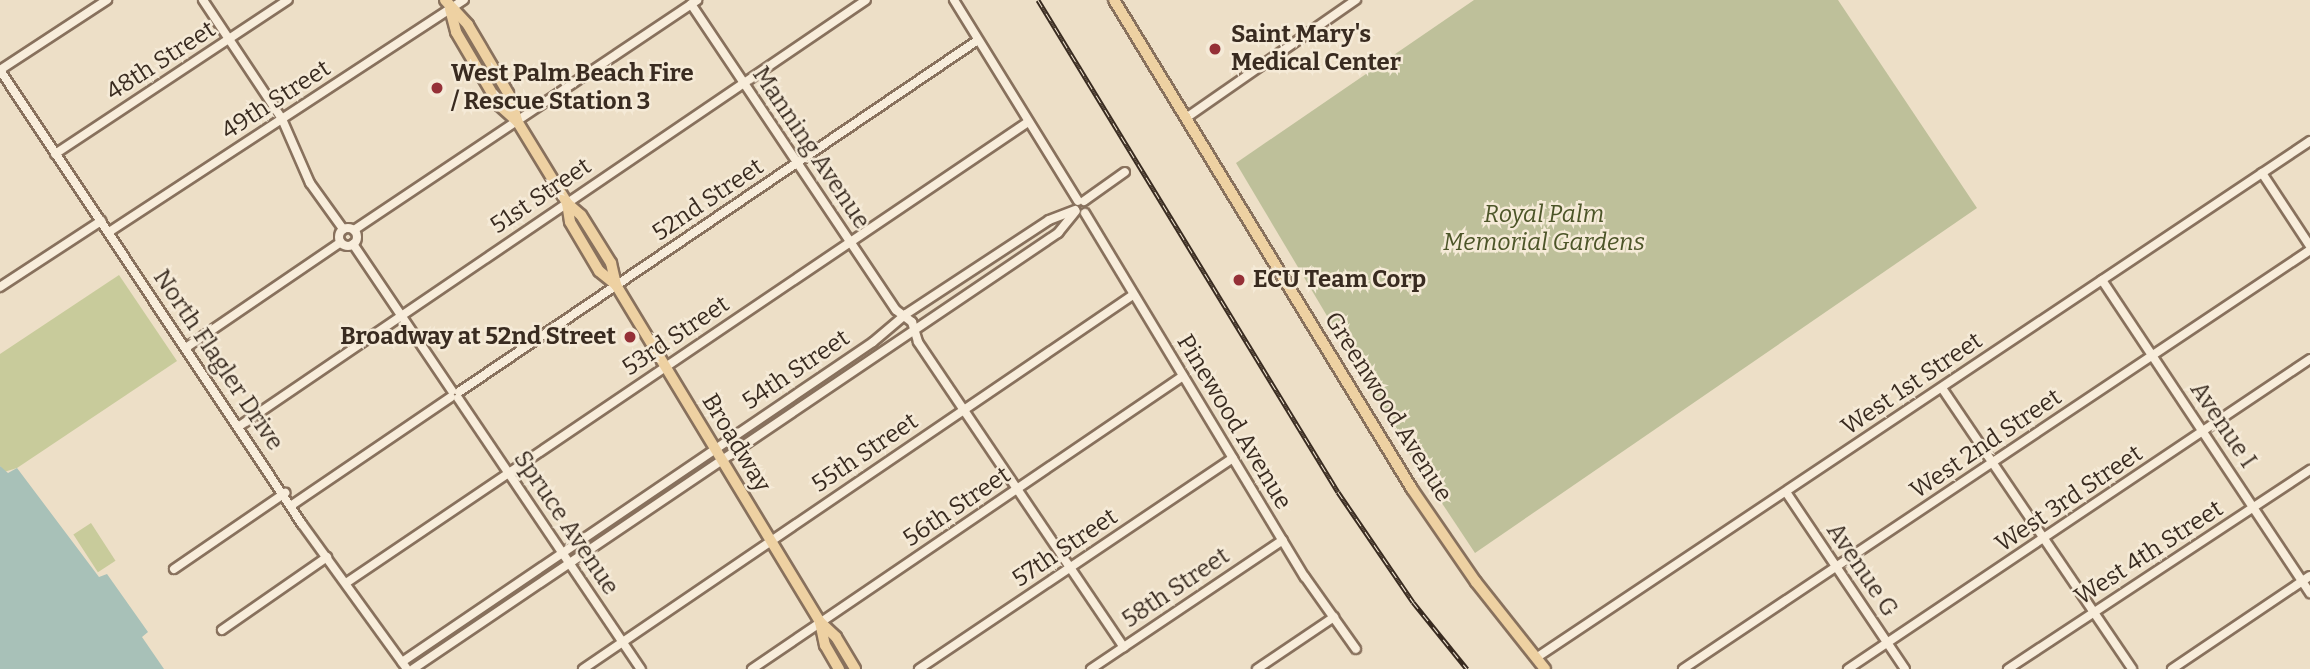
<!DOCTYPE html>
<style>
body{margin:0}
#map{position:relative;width:2310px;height:669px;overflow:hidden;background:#eddfc7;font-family:Bitter,serif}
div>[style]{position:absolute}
.green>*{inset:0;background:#c8cb9b;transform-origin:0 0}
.cemetery>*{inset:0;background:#bec09a}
.water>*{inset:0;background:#a8c1b8}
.roads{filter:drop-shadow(2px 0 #88715d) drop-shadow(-2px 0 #88715d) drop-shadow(0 2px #88715d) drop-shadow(0 -2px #88715d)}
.minor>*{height:8px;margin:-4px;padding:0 4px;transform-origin:4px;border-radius:4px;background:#f8eddb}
.minor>.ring{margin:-4px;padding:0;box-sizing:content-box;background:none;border:8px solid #f8eddb;border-radius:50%}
.major>*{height:10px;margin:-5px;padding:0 5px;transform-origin:5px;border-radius:5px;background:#eed1a2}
.rail>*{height:5px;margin-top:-2.5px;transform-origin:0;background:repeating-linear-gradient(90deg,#f5ead7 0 8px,#392b20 0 16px);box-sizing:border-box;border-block:2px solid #392b20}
.dots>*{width:19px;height:19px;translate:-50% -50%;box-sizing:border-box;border:4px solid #f5ead7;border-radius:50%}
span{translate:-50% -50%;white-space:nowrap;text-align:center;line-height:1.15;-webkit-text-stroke:5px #f5ead7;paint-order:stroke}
.poi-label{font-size:24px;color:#392b20;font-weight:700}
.left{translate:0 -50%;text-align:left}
.right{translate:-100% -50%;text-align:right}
.street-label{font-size:24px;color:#392b20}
.park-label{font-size:24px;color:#4c5528;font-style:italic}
</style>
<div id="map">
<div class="green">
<div style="clip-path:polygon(119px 275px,177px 361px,17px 468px,4px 472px,0 466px,0 354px)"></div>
<div style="left:91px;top:523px;width:45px;height:21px;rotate:57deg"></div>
</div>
<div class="cemetery">
<div style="clip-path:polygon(1474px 0,1838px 0,1977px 208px,1475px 553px,1408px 452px,1236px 163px)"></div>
</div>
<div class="water">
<div style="clip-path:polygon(0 466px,8px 473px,17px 468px,99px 577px,107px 574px,148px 632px,142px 637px,164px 669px,0 669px)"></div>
</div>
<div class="roads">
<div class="minor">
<div style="left:203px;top:0;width:143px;rotate:56.4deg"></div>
<div style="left:282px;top:119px;width:70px;rotate:66.4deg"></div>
<div style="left:310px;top:183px;width:57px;rotate:54.3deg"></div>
<div style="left:954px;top:0;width:236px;rotate:58.3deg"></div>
<div style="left:691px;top:4px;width:368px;rotate:56.2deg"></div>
<div style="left:896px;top:310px;width:20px;rotate:37deg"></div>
<div style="left:912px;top:322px;width:21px;rotate:73deg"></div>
<div style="left:918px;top:342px;width:368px;rotate:56deg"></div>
<div style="left:0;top:70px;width:545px;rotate:56.37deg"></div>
<div style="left:302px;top:524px;width:179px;rotate:54.1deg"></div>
<div style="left:0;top:70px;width:128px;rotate:-33.2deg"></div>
<div style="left:1186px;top:118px;width:207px;rotate:-34.8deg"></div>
<div style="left:55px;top:154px;width:279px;rotate:-33.5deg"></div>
<div style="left:2262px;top:173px;width:87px;rotate:56.7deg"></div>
<div style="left:1084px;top:201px;width:50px;rotate:-35.3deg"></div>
<div style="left:1085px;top:213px;width:425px;rotate:58.9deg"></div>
<div style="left:1305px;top:577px;width:88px;rotate:54.7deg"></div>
<div class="ring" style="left:339px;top:228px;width:10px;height:10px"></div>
<div style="left:354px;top:230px;width:413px;rotate:-33.8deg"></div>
<div style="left:109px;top:232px;width:424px;rotate:-33.2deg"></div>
<div style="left:353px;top:244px;width:177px;rotate:56deg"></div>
<div style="left:2102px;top:280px;width:376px;rotate:56.4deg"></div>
<div style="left:0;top:287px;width:121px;rotate:-33.2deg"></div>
<div style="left:187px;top:347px;width:186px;rotate:-34.3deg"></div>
<div style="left:1942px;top:388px;width:339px;rotate:55.9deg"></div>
<div style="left:459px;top:392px;width:627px;rotate:-34.15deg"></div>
<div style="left:458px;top:398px;width:327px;rotate:56deg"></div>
<div style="left:238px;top:427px;width:759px;rotate:-34.21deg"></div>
<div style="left:1786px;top:492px;width:213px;rotate:56.1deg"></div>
<div style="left:292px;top:505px;width:192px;rotate:-34.2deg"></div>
<div style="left:174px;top:569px;width:135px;rotate:-34.4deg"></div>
<div style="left:346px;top:583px;width:823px;rotate:-34.06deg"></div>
<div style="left:222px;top:630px;width:128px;rotate:-34.8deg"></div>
<div style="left:1536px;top:658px;width:931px;rotate:-33.74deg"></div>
<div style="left:402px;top:662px;width:569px;rotate:-34.19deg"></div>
<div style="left:873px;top:342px;width:43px;rotate:-40.3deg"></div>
<div style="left:906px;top:314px;width:171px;rotate:-33.3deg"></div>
<div style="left:1049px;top:220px;width:28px;rotate:-21deg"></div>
<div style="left:413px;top:669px;width:779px;rotate:-34.06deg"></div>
<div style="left:1058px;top:233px;width:28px;rotate:-51deg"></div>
<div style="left:583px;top:669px;width:665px;rotate:-34.22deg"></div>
<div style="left:752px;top:669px;width:521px;rotate:-34.21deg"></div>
<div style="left:919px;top:669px;width:378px;rotate:-33.9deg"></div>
<div style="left:1091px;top:669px;width:231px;rotate:-33.9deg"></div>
<div style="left:1257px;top:669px;width:93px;rotate:-34deg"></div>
<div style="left:1683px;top:669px;width:754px;rotate:-33.75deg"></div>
<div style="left:1848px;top:669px;width:556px;rotate:-33.86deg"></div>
<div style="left:2008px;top:669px;width:362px;rotate:-33.4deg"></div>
<div style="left:2172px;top:669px;width:166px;rotate:-34deg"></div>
</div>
<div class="major">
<div style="left:445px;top:0;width:34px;rotate:47deg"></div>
<div style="left:468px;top:25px;width:85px;rotate:59.5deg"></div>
<div style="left:511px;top:98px;width:24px;rotate:75deg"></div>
<div style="left:1114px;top:0;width:573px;rotate:58.64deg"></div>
<div style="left:1412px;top:489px;width:113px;rotate:55.5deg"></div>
<div style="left:1476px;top:582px;width:111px;rotate:51.6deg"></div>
<div style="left:450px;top:9px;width:24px;rotate:75deg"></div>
<div style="left:456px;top:32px;width:85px;rotate:59.5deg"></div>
<div style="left:499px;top:105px;width:24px;rotate:42deg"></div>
<div style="left:517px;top:121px;width:96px;rotate:58.6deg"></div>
<div style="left:567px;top:203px;width:18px;rotate:41deg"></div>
<div style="left:581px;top:215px;width:57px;rotate:58deg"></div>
<div style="left:611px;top:263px;width:23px;rotate:77deg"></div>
<div style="left:567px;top:203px;width:19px;rotate:81deg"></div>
<div style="left:570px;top:222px;width:57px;rotate:59.4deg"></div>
<div style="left:599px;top:271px;width:22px;rotate:39deg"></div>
<div style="left:616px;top:285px;width:394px;rotate:58.8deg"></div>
<div style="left:820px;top:622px;width:22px;rotate:43deg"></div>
<div style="left:836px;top:637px;width:37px;rotate:59deg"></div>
<div style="left:820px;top:622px;width:24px;rotate:78deg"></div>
<div style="left:825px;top:645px;width:28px;rotate:60deg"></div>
</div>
</div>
<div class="rail">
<div style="left:1038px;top:0;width:576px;rotate:58.63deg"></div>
<div style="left:1338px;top:492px;width:133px;rotate:55.7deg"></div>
<div style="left:1413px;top:602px;width:86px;rotate:51.1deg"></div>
</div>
<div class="dots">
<div style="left:1215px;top:49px;background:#953037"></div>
<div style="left:437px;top:88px;background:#953037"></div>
<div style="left:1239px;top:280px;background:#953037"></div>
<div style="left:630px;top:337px;background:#953037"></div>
</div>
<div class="poi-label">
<span class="left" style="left:1231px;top:49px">Saint Mary's<br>Medical Center</span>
<span class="left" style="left:451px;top:88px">West Palm Beach Fire<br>/ Rescue Station 3</span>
<span class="left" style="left:1253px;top:280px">ECU Team Corp</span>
<span class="right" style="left:616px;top:337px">Broadway at 52nd Street</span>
</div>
<div class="street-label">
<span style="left:161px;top:61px;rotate:-33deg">48th Street</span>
<span style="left:276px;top:100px;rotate:-33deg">49th Street</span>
<span style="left:811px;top:148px;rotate:56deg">Manning Avenue</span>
<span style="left:541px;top:196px;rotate:-34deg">51st Street</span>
<span style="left:708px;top:200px;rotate:-34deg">52nd Street</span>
<span style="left:676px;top:336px;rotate:-34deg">53rd Street</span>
<span style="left:218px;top:360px;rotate:56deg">North Flagler Drive</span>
<span style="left:796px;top:370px;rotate:-34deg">54th Street</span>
<span style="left:1912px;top:384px;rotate:-34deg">West 1st Street</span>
<span style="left:1388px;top:407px;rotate:58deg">Greenwood Avenue</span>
<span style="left:1234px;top:422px;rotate:59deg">Pinewood Avenue</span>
<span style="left:2223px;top:425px;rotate:56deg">Avenue I</span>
<span style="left:736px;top:443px;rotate:59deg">Broadway</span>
<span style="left:1986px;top:444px;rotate:-34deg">West 2nd Street</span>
<span style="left:865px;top:453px;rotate:-34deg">55th Street</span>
<span style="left:2069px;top:499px;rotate:-34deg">West 3rd Street</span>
<span style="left:957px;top:507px;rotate:-34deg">56th Street</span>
<span style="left:566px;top:523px;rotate:56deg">Spruce Avenue</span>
<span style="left:1065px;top:548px;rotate:-34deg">57th Street</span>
<span style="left:2149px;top:553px;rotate:-33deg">West 4th Street</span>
<span style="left:1862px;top:570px;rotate:56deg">Avenue G</span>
<span style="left:1176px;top:588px;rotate:-34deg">58th Street</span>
</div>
<div class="park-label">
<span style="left:1544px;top:229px">Royal Palm<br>Memorial Gardens</span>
</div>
</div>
